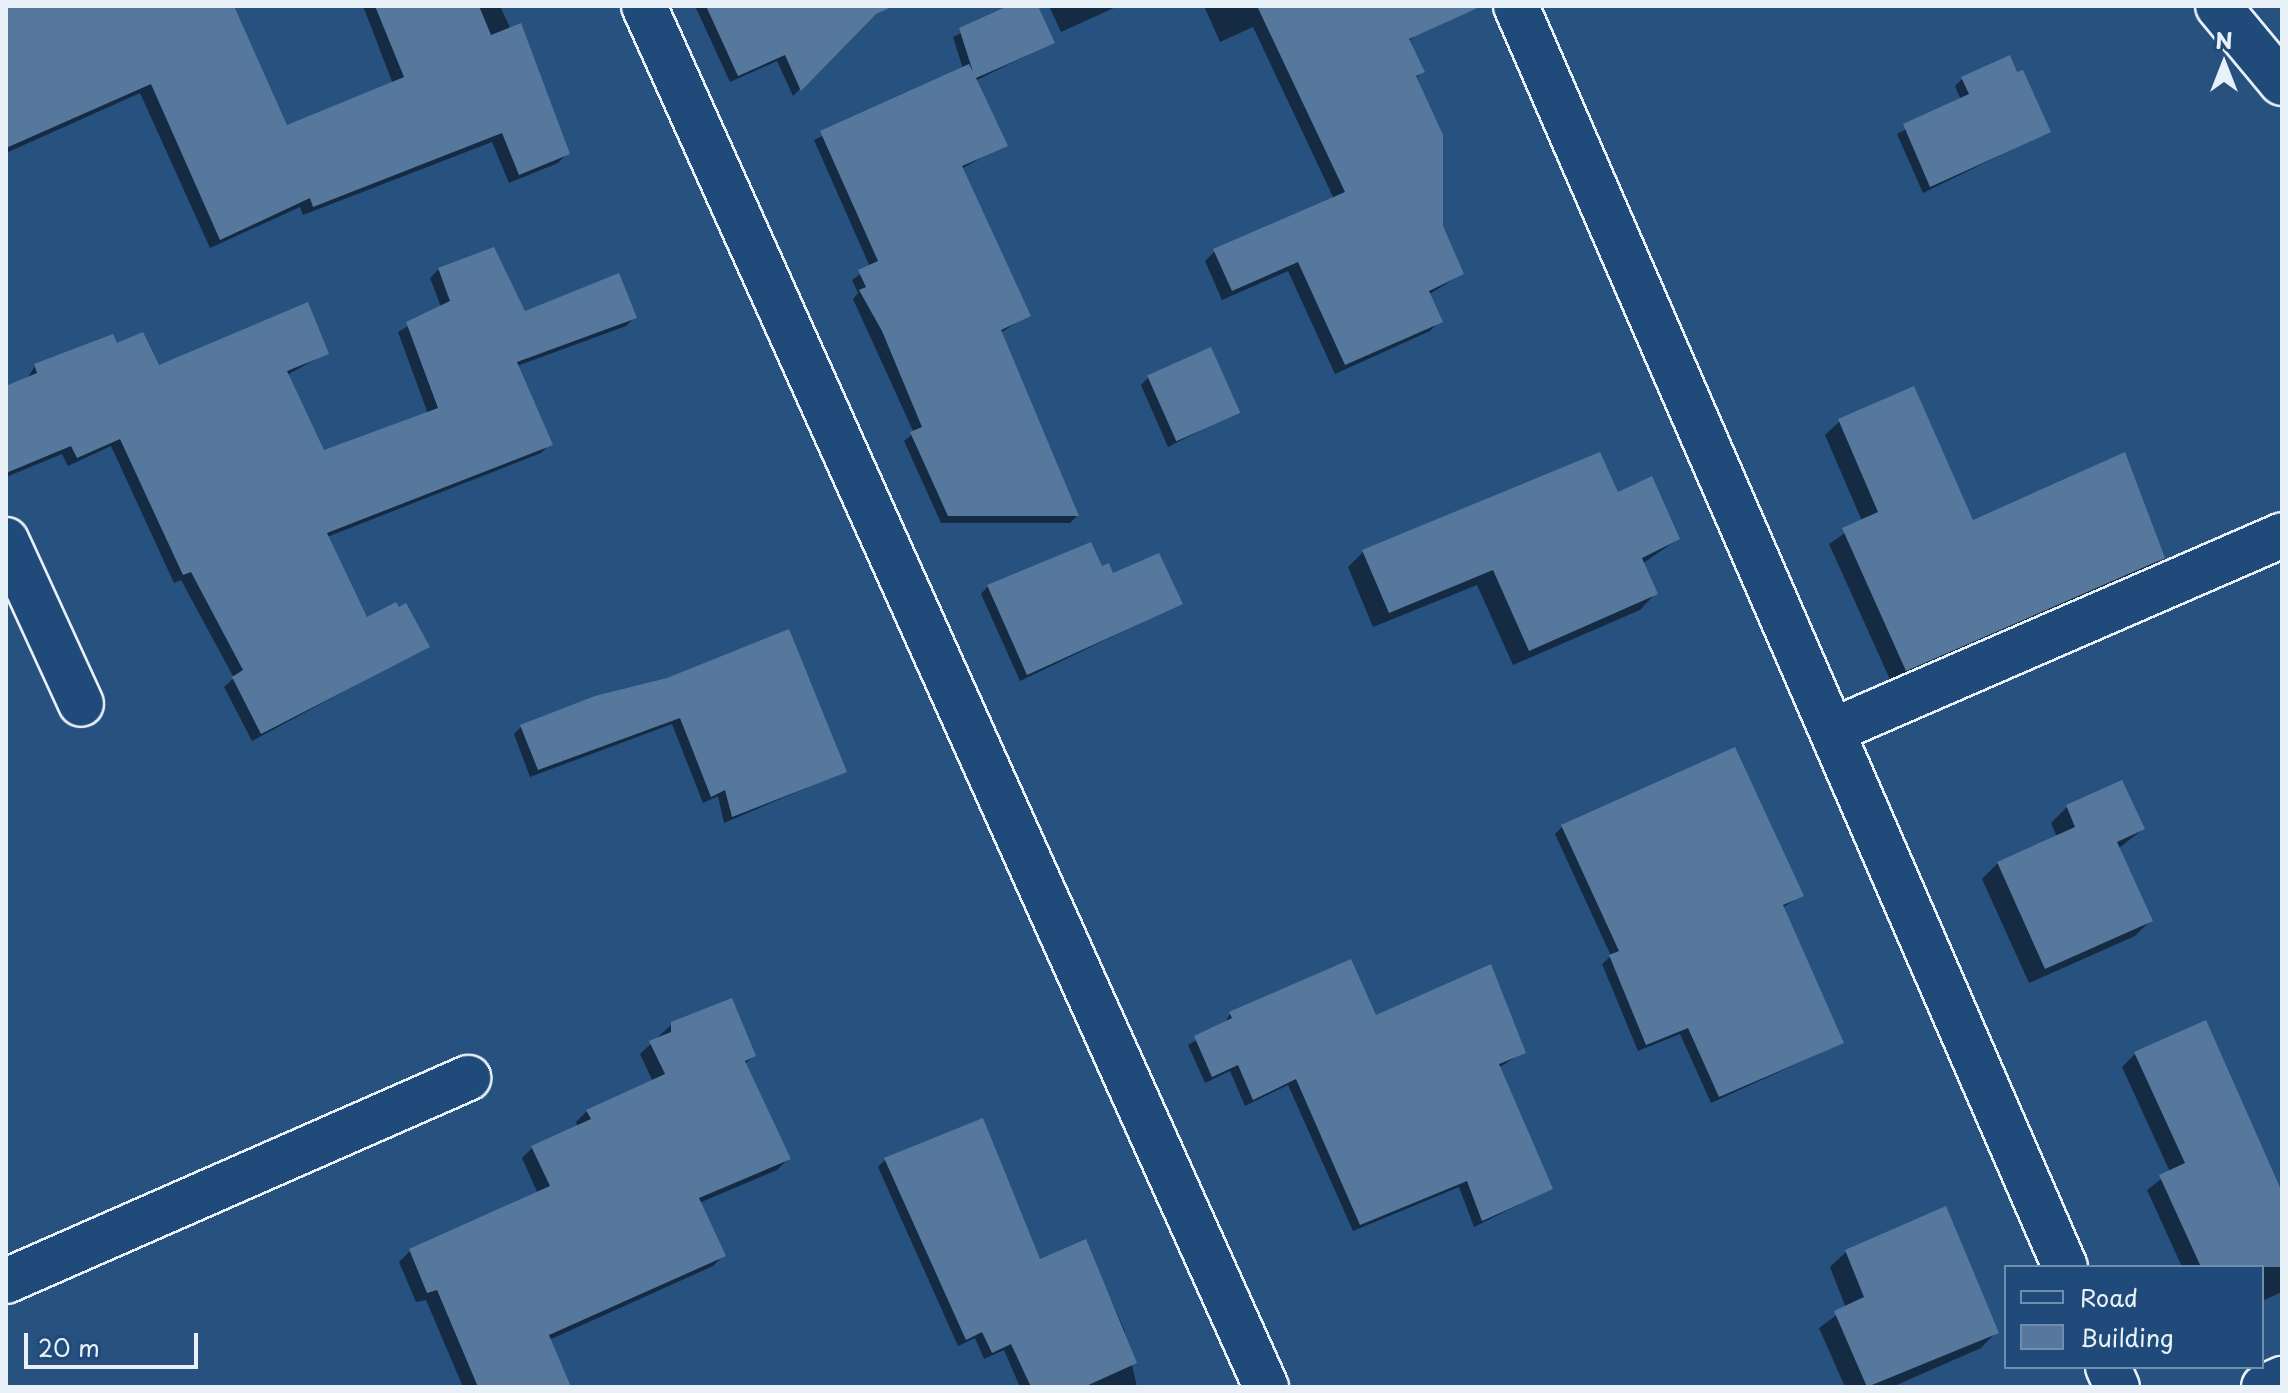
<!DOCTYPE html>
<style>
body{margin:0}
#map{position:relative;width:2288px;height:1393px;overflow:hidden;background:#27517f;font-family:"Playpen Sans",sans-serif}
div>[style]{position:absolute}
.shadow>*{inset:0;background:#0007}
.building>*{inset:0;background:#57789d;transform-origin:0 0}
.roads{filter:drop-shadow(2px 0 #e8f1f8) drop-shadow(-2px 0 #e8f1f8) drop-shadow(0 2px #e8f1f8) drop-shadow(0 -2px #e8f1f8)}
.street>*{height:44px;margin:-22px;padding:0 22px;transform-origin:22px;border-radius:22px;background:#1f4a7a}
span{translate:-50% -50%;white-space:nowrap;text-align:center;line-height:1.15;-webkit-text-stroke:7px #1f4a7a;paint-order:stroke}
.frame{position:absolute;inset:0;border:8px solid #e8f1f8;pointer-events:none}
.legend{position:absolute;left:2004px;top:1265px;width:260px;height:104px;box-sizing:border-box;background:#1f4a7a;border:2px solid #6f8dac;margin:0;padding:10px 14px;list-style:none;font-size:24px;color:#e8f1f8}
.legend li{display:flex;align-items:center;gap:16px;height:40px}
.legend b{width:40px;border:2px solid #6f8dac}
.north{position:absolute;left:2184px;top:24px;width:80px;height:80px;-webkit-text-stroke:6px #1f4a7a;paint-order:stroke;rotate:0deg;font-size:22px;font-weight:700;line-height:32px;text-align:center;color:#e8f1f8}
.north::after{content:'';display:block;margin:auto;width:28px;height:36px;background:#e8f1f8;clip-path:polygon(50% 0,100% 100%,50% 72%,0 100%)}
.scale{position:absolute;left:24px;top:1333px;width:174px;height:36px;box-sizing:border-box;border:4px solid #e8f1f8;border-top:0;padding-left:10px;font-size:24px;line-height:28px;white-space:nowrap;color:#e8f1f8;-webkit-text-stroke:6px #1f4a7a;paint-order:stroke}
</style>
<div id="map">
<div class="shadow">
<div style="clip-path:polygon(6px 6px,229px 6px,286px 128px,393px 84px,363px 6px,500px 6px,568px 153px,558px 163px,509px 183px,492px 142px,303px 215px,300px 207px,210px 248px,140px 93px,6px 153px)"></div>
<div style="clip-path:polygon(695px 6px,871px 6px,874px 13px,793px 96px,777px 61px,730px 82px)"></div>
<div style="clip-path:polygon(1013px 6px,1036px 6px,1052px 43px,975px 81px,1005px 145px,961px 169px,1029px 315px,1000px 333px,1077px 516px,1070px 523px,941px 523px,904px 441px,914px 433px,853px 299px,858px 293px,852px 280px,870px 267px,814px 140px,963px 69px,953px 37px)"></div>
<div style="clip-path:polygon(1049px 6px,1118px 6px,1061px 32px)"></div>
<div style="clip-path:polygon(1204px 6px,1402px 6px,1415px 35px,1408px 42px,1422px 72px,1415px 79px,1441px 226px,1462px 274px,1428px 295px,1440px 321px,1430px 331px,1335px 374px,1288px 271px,1222px 300px,1205px 261px,1215px 251px,1334px 199px,1253px 27px,1220px 42px)"></div>
<div style="clip-path:polygon(1962px 79px,2048px 132px,1923px 193px,1897px 134px,1961px 100px,1955px 86px)"></div>
<div style="clip-path:polygon(439px 269px,524px 314px,635px 317px,626px 326px,517px 366px,550px 444px,541px 453px,327px 537px,366px 620px,428px 646px,252px 741px,224px 687px,234px 678px,181px 580px,174px 583px,111px 446px,68px 466px,62px 454px,6px 477px,6px 388px,27px 379px,35px 366px,115px 346px,158px 367px,327px 353px,287px 375px,323px 452px,428px 414px,398px 332px,441px 307px,430px 278px)"></div>
<div style="clip-path:polygon(1148px 378px,1237px 412px,1168px 447px,1141px 385px)"></div>
<div style="clip-path:polygon(1840px 421px,1972px 522px,2163px 557px,2148px 572px,1892px 684px,1829px 544px,1862px 521px,1825px 435px)"></div>
<div style="clip-path:polygon(1617px 495px,1678px 539px,1642px 564px,1655px 594px,1640px 610px,1513px 665px,1477px 585px,1373px 627px,1348px 567px,1363px 552px)"></div>
<div style="clip-path:polygon(1101px 569px,1180px 604px,1020px 681px,981px 594px,988px 586px)"></div>
<div style="clip-path:polygon(668px 680px,844px 772px,724px 823px,718px 796px,703px 803px,672px 724px,530px 777px,514px 734px,521px 727px)"></div>
<div style="clip-path:polygon(2067px 807px,2143px 829px,2118px 849px,2150px 921px,2135px 936px,2029px 983px,1982px 879px,1998px 863px,2057px 837px,2051px 823px)"></div>
<div style="clip-path:polygon(1563px 826px,1801px 896px,1782px 908px,1842px 1043px,1711px 1103px,1680px 1034px,1638px 1051px,1602px 964px,1611px 956px,1555px 834px)"></div>
<div style="clip-path:polygon(1230px 1014px,1375px 1018px,1524px 1052px,1498px 1068px,1550px 1189px,1474px 1227px,1459px 1187px,1353px 1231px,1288px 1085px,1245px 1106px,1230px 1071px,1205px 1083px,1188px 1045px,1224px 1024px)"></div>
<div style="clip-path:polygon(672px 1024px,754px 1055px,744px 1065px,788px 1159px,777px 1170px,699px 1203px,724px 1255px,713px 1266px,549px 1340px,561px 1387px,463px 1387px,426px 1300px,416px 1302px,399px 1262px,410px 1251px,538px 1194px,522px 1158px,533px 1147px,578px 1127px,576px 1122px,587px 1111px,653px 1082px,640px 1054px)"></div>
<div style="clip-path:polygon(2135px 1054px,2282px 1196px,2282px 1292px,2262px 1301px,2262px 1267px,2182px 1267px,2147px 1190px,2170px 1172px,2122px 1067px)"></div>
<div style="clip-path:polygon(885px 1160px,1039px 1262px,1085px 1242px,1124px 1329px,1137px 1387px,1020px 1387px,1004px 1350px,984px 1359px,975px 1338px,958px 1346px,878px 1167px)"></div>
<div style="clip-path:polygon(1846px 1252px,1996px 1332px,1981px 1348px,1892px 1387px,1845px 1387px,1819px 1328px,1846px 1308px,1830px 1267px)"></div>
</div>
<div class="building">
<div style="clip-path:polygon(6px 6px,234px 6px,287px 125px,404px 77px,375px 6px,479px 6px,491px 35px,521px 23px,570px 154px,519px 175px,502px 133px,313px 207px,310px 198px,220px 240px,151px 84px,6px 148px)"></div>
<div style="clip-path:polygon(706px 6px,894px 6px,876px 14px,801px 91px,785px 55px,738px 76px)"></div>
<div style="clip-path:polygon(1008px 6px,1038px 6px,1055px 43px,976px 78px,1008px 146px,962px 166px,1031px 316px,1001px 330px,1079px 516px,948px 516px,910px 432px,922px 427px,882px 331px,859px 290px,866px 287px,858px 270px,878px 261px,820px 131px,969px 64px,973px 72px,959px 28px)"></div>
<div style="clip-path:polygon(1257px 6px,1482px 6px,1409px 39px,1425px 72px,1416px 76px,1443px 135px,1443px 226px,1464px 274px,1429px 291px,1443px 322px,1345px 365px,1298px 262px,1232px 291px,1213px 249px,1345px 192px)"></div>
<div style="clip-path:polygon(2010px 55px,2017px 72px,2023px 70px,2051px 132px,1930px 187px,1903px 124px,1969px 94px,1961px 77px)"></div>
<div style="clip-path:polygon(494px 247px,525px 311px,619px 273px,637px 318px,517px 362px,553px 445px,327px 533px,367px 617px,396px 602px,399px 607px,406px 603px,430px 647px,261px 734px,232px 677px,243px 670px,191px 572px,183px 575px,120px 439px,77px 458px,71px 446px,6px 473px,6px 386px,37px 373px,34px 364px,113px 334px,117px 343px,143px 332px,159px 365px,308px 302px,329px 354px,287px 371px,324px 450px,438px 408px,406px 322px,450px 301px,438px 268px)"></div>
<div style="left:1211px;top:347px;width:72px;height:70px;rotate:66deg"></div>
<div style="clip-path:polygon(1914px 386px,1973px 520px,2125px 452px,2165px 558px,1906px 671px,1842px 528px,1878px 512px,1838px 419px)"></div>
<div style="clip-path:polygon(1600px 452px,1618px 492px,1652px 476px,1680px 539px,1642px 558px,1658px 594px,1529px 651px,1493px 570px,1389px 613px,1362px 550px)"></div>
<div style="clip-path:polygon(1091px 542px,1102px 566px,1109px 563px,1113px 573px,1159px 553px,1183px 604px,1027px 675px,987px 585px)"></div>
<div style="clip-path:polygon(789px 629px,847px 772px,732px 817px,725px 790px,711px 797px,680px 718px,538px 770px,520px 725px,595px 696px,667px 678px)"></div>
<div style="clip-path:polygon(1735px 747px,1804px 896px,1783px 905px,1844px 1043px,1719px 1097px,1688px 1028px,1646px 1045px,1609px 955px,1619px 951px,1561px 825px)"></div>
<div style="clip-path:polygon(2122px 780px,2145px 829px,2117px 842px,2153px 921px,2045px 969px,1997px 862px,2075px 827px,2066px 805px)"></div>
<div style="clip-path:polygon(1351px 959px,1376px 1015px,1491px 964px,1526px 1053px,1499px 1064px,1553px 1189px,1482px 1221px,1467px 1181px,1360px 1225px,1296px 1079px,1253px 1100px,1238px 1065px,1212px 1077px,1194px 1036px,1232px 1018px,1229px 1012px)"></div>
<div style="clip-path:polygon(732px 998px,756px 1056px,745px 1061px,791px 1159px,699px 1198px,726px 1256px,549px 1335px,571px 1387px,478px 1387px,437px 1290px,427px 1293px,409px 1249px,550px 1186px,531px 1146px,591px 1119px,586px 1110px,665px 1074px,649px 1041px,671px 1032px,671px 1022px)"></div>
<div style="clip-path:polygon(2206px 1020px,2282px 1192px,2282px 1267px,2201px 1267px,2159px 1175px,2185px 1163px,2134px 1052px)"></div>
<div style="clip-path:polygon(983px 1118px,1040px 1259px,1086px 1239px,1137px 1363px,1084px 1387px,1031px 1387px,1011px 1344px,992px 1353px,982px 1332px,966px 1340px,884px 1158px)"></div>
<div style="clip-path:polygon(1946px 1206px,1999px 1333px,1867px 1387px,1834px 1311px,1864px 1297px,1845px 1250px)"></div>
</div>
<div class="roads">
<div class="street">
<div style="left:644px;top:6px;width:1515px;rotate:65.75deg"></div>
<div style="left:1516px;top:6px;width:1375px;rotate:66.47deg"></div>
<div style="left:2218px;top:6px;width:100px;rotate:50.3deg"></div>
<div style="left:6px;top:540px;width:180px;rotate:65.4deg"></div>
<div style="left:1832px;top:731px;width:491px;rotate:-23.5deg"></div>
<div style="left:6px;top:1281px;width:505px;rotate:-23.72deg"></div>
<div style="left:2108px;top:1367px;width:22px;rotate:66deg"></div>
<div style="left:2264px;top:1387px;width:20px;rotate:-24deg"></div>
</div>
</div>
<div class="frame"></div>
<ul class="legend">
<li><b style="height:10px;background:#1f4a7a"></b>Road</li>
<li><b style="height:22px;background:#57789d"></b>Building</li>
</ul>
<div class="north">N</div>
<div class="scale">20 m</div>
</div>
